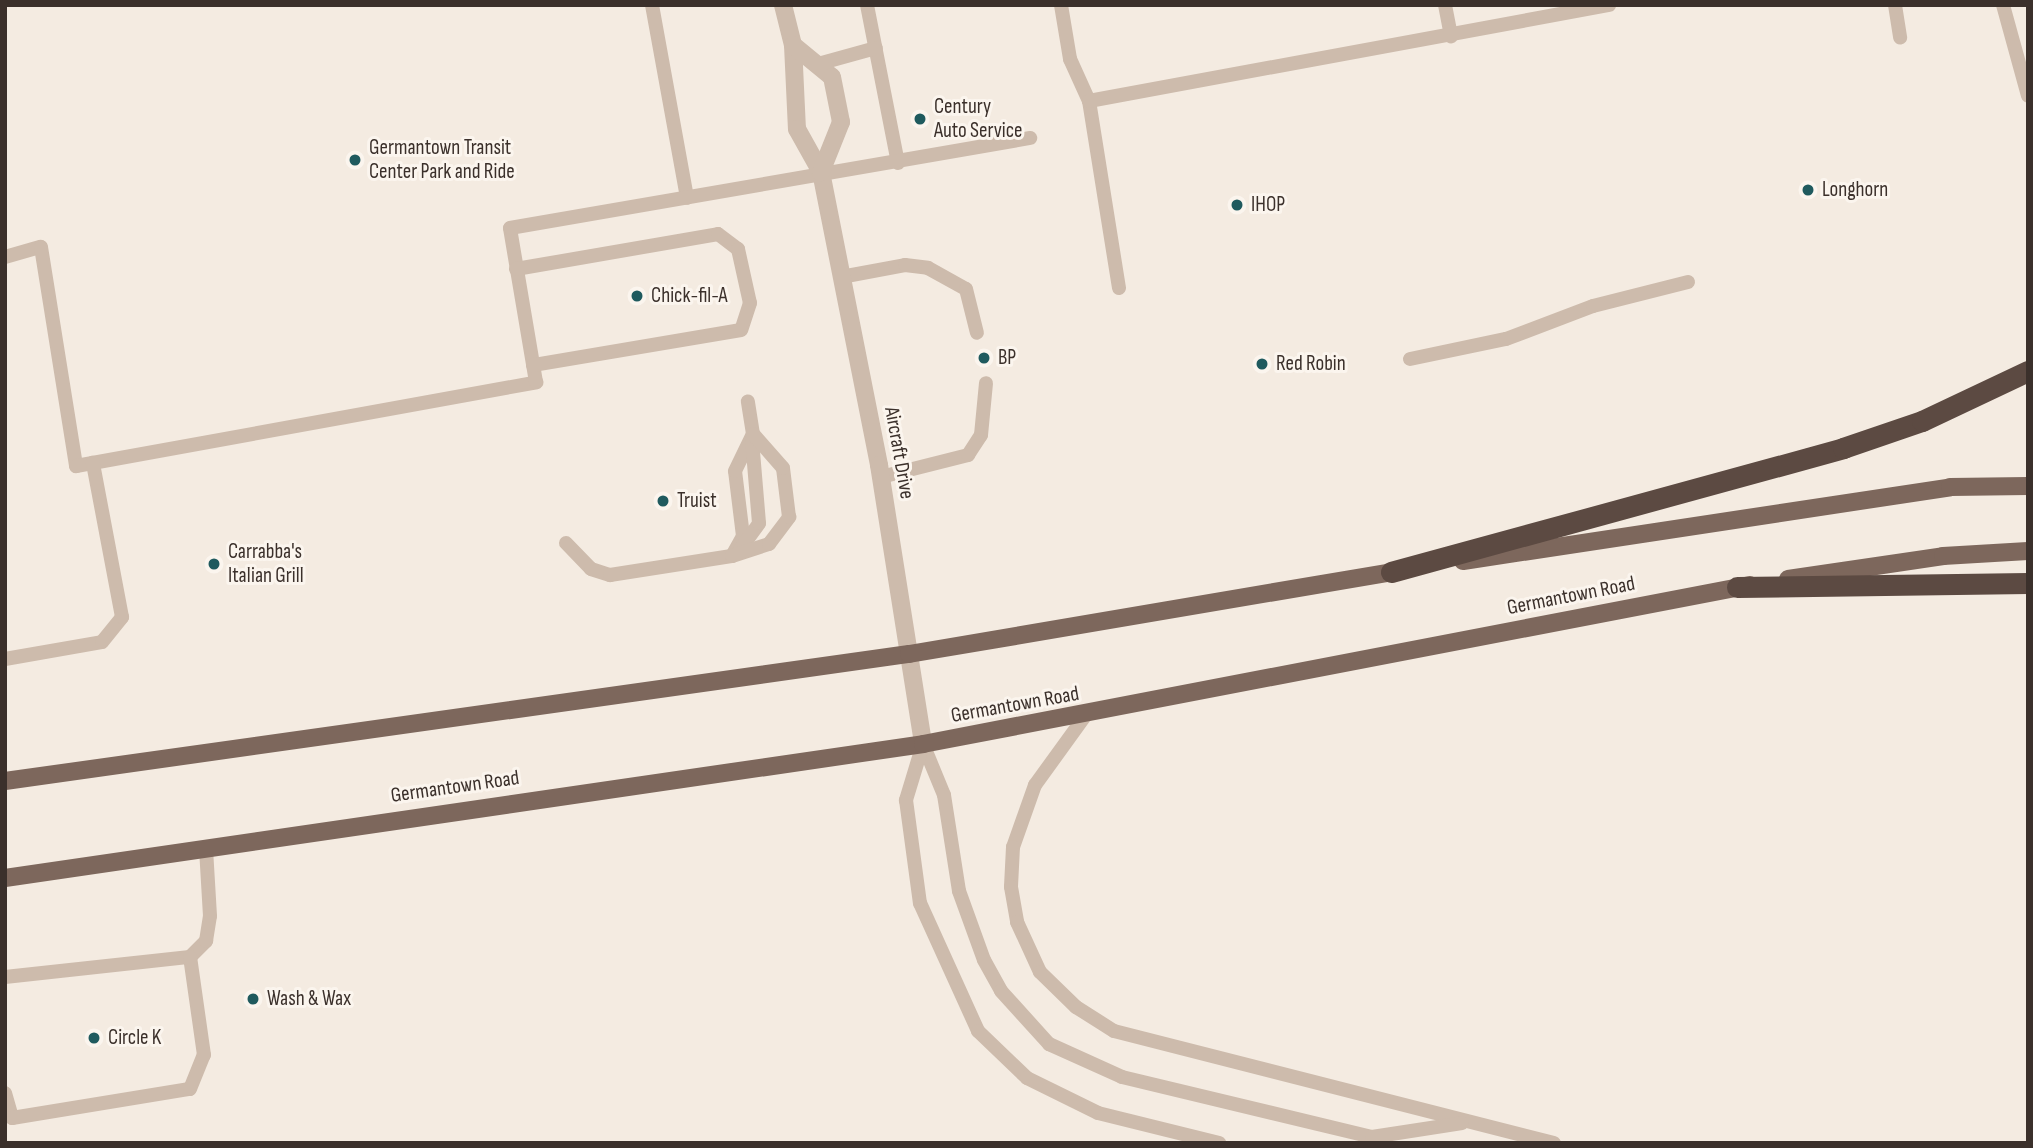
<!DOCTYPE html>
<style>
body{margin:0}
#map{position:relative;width:2033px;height:1148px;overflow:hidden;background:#f4ebe1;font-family:"Sofia Sans Condensed",sans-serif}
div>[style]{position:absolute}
.service>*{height:14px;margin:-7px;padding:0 7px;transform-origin:7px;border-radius:7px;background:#cdbbac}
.tertiary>*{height:18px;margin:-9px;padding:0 9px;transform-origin:9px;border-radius:9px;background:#cdbbac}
.primary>*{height:18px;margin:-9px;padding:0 9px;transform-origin:9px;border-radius:9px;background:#7d675c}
.motorway>*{height:21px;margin:-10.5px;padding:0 10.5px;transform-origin:10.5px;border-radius:10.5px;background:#5c4a42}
.dots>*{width:19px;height:19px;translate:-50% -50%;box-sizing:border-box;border:4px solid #fbf5ee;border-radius:50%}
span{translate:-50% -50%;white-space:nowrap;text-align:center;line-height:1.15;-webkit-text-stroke:6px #fbf5ee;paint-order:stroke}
.poi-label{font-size:21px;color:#3b302b}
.left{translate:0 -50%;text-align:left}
.street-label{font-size:21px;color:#3b302b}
.frame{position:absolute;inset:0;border:7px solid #3b302b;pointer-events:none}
</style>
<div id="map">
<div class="service">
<div style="left:652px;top:5px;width:196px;rotate:79.7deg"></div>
<div style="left:867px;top:5px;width:161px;rotate:78.9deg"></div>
<div style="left:1061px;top:5px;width:55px;rotate:80.5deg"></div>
<div style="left:1070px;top:59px;width:46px;rotate:65.7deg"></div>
<div style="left:1445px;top:5px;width:32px;rotate:79deg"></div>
<div style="left:1895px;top:5px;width:33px;rotate:81deg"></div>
<div style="left:2003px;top:5px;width:94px;rotate:74.6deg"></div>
<div style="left:818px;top:64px;width:60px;rotate:-15.4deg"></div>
<div style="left:5px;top:257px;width:37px;rotate:-16deg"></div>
<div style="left:41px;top:247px;width:222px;rotate:80.9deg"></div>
<div style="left:76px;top:466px;width:468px;rotate:-10.3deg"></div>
<div style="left:536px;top:382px;width:156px;rotate:-99.6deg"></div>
<div style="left:510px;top:228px;width:528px;rotate:-9.82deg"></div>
<div style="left:516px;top:269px;width:205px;rotate:-9.8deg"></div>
<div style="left:718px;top:234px;width:25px;rotate:37deg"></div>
<div style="left:738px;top:249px;width:55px;rotate:77.5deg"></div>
<div style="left:750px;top:303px;width:28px;rotate:108deg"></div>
<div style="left:741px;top:330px;width:211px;rotate:170.4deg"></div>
<div style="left:841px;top:277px;width:65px;rotate:-10.6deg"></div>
<div style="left:905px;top:265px;width:23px;rotate:7deg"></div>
<div style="left:928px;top:268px;width:43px;rotate:28.9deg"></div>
<div style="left:966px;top:289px;width:45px;rotate:76deg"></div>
<div style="left:1119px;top:288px;width:189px;rotate:-99.1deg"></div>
<div style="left:1089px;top:101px;width:529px;rotate:-10.46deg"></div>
<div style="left:1410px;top:359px;width:98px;rotate:-11.8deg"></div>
<div style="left:1506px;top:339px;width:93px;rotate:-20.8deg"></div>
<div style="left:1593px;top:306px;width:98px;rotate:-14.2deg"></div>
<div style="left:881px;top:477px;width:90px;rotate:-14.2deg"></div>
<div style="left:968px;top:455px;width:24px;rotate:-57deg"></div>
<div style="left:981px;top:435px;width:52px;rotate:-84.5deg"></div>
<div style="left:566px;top:543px;width:36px;rotate:46deg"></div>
<div style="left:591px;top:569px;width:20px;rotate:18deg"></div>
<div style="left:610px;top:575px;width:123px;rotate:-8.9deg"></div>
<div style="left:732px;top:556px;width:23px;rotate:-61deg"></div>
<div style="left:743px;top:536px;width:65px;rotate:-97deg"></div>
<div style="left:735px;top:471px;width:41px;rotate:-64.1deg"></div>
<div style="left:753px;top:434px;width:33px;rotate:-99deg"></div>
<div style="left:739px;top:551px;width:34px;rotate:-54deg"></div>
<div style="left:759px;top:523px;width:83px;rotate:-94.8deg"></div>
<div style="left:732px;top:556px;width:39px;rotate:-18deg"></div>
<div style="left:769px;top:544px;width:34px;rotate:-53deg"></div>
<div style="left:789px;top:517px;width:49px;rotate:-97deg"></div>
<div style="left:783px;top:468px;width:45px;rotate:-131.4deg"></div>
<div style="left:5px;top:659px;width:98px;rotate:-9.9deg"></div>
<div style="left:102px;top:642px;width:32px;rotate:-51deg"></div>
<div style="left:122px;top:617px;width:157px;rotate:-100.7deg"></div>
<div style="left:1085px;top:716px;width:85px;rotate:125.9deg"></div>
<div style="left:1035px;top:785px;width:66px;rotate:109.5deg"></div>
<div style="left:1013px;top:847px;width:40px;rotate:92.9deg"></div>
<div style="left:1011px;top:887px;width:36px;rotate:80deg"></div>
<div style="left:1017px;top:922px;width:55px;rotate:65.3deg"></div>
<div style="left:1040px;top:972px;width:50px;rotate:44.2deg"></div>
<div style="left:1076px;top:1007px;width:45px;rotate:32.3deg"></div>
<div style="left:1114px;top:1031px;width:454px;rotate:14.3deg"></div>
<div style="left:923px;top:744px;width:55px;rotate:67.6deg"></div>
<div style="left:944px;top:795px;width:97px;rotate:81.1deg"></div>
<div style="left:959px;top:891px;width:73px;rotate:70.1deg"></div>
<div style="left:984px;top:960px;width:35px;rotate:61deg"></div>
<div style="left:1001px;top:991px;width:72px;rotate:47.8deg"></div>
<div style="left:1049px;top:1044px;width:80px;rotate:24.3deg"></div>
<div style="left:1122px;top:1077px;width:257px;rotate:13.5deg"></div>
<div style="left:1372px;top:1137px;width:91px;rotate:-8.8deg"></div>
<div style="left:923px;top:744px;width:59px;rotate:106.9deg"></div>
<div style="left:906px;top:800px;width:104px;rotate:82.3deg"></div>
<div style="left:920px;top:903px;width:141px;rotate:65.6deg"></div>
<div style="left:978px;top:1031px;width:68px;rotate:43.8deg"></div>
<div style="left:1027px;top:1078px;width:79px;rotate:26.2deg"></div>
<div style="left:1098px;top:1113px;width:125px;rotate:13.9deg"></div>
<div style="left:5px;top:977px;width:186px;rotate:-6.2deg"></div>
<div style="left:190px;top:957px;width:23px;rotate:-45deg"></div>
<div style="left:206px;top:941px;width:25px;rotate:-81deg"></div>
<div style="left:210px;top:916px;width:68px;rotate:-93.4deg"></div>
<div style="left:5px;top:1093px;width:26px;rotate:74deg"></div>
<div style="left:12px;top:1118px;width:180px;rotate:-9.3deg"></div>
<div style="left:190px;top:1089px;width:37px;rotate:-68deg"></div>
<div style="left:204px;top:1055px;width:99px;rotate:-98.1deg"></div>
</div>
<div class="tertiary">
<div style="left:783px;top:5px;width:41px;rotate:76deg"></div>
<div style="left:793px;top:45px;width:84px;rotate:87.3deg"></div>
<div style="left:797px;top:129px;width:49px;rotate:60.8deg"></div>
<div style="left:821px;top:172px;width:299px;rotate:78.8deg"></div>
<div style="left:879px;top:465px;width:282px;rotate:81deg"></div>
<div style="left:793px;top:45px;width:50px;rotate:39.4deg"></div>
<div style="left:832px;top:77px;width:46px;rotate:78.7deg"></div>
<div style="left:841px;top:122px;width:54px;rotate:111.8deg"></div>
</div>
<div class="primary">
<div style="left:1463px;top:561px;width:493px;rotate:-8.6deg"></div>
<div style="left:1950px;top:487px;width:78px;rotate:-0.7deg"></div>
<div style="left:1788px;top:579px;width:157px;rotate:-8.4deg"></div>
<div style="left:1943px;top:556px;width:85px;rotate:-3.4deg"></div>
<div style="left:5px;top:781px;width:913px;rotate:-8deg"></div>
<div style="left:909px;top:654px;width:502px;rotate:-9.63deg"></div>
<div style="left:5px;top:878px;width:928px;rotate:-8.3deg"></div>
<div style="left:923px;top:744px;width:842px;rotate:-10.88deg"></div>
</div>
<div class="motorway">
<div style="left:1391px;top:572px;width:469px;rotate:-15.3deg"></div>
<div style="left:1843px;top:448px;width:83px;rotate:-18.9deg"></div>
<div style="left:1922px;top:421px;width:117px;rotate:-25.3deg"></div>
<div style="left:1737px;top:587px;width:291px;rotate:-0.8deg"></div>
</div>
<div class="dots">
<div style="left:920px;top:119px;background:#1f5a5e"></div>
<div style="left:355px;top:160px;background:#1f5a5e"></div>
<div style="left:1808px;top:190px;background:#1f5a5e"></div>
<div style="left:1237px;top:205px;background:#1f5a5e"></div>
<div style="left:637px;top:296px;background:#1f5a5e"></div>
<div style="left:984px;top:358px;background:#1f5a5e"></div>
<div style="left:1262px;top:364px;background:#1f5a5e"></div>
<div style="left:663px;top:501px;background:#1f5a5e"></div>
<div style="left:214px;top:564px;background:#1f5a5e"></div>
<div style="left:253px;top:999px;background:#1f5a5e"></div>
<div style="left:94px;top:1038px;background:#1f5a5e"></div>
</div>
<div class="poi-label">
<span class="left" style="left:934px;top:119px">Century<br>Auto Service</span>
<span class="left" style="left:369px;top:160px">Germantown Transit<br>Center Park and Ride</span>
<span class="left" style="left:1822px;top:190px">Longhorn</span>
<span class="left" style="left:1251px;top:205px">IHOP</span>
<span class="left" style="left:651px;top:296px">Chick-fil-A</span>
<span class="left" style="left:998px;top:358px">BP</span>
<span class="left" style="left:1276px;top:364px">Red Robin</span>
<span class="left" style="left:677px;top:501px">Truist</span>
<span class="left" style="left:228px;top:564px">Carrabba's<br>Italian Grill</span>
<span class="left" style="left:267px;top:999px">Wash &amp; Wax</span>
<span class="left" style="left:108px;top:1038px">Circle K</span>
</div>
<div class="street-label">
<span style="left:899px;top:453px;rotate:80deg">Aircraft Drive</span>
<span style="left:1571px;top:596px;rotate:-11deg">Germantown Road</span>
<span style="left:1015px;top:705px;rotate:-10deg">Germantown Road</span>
<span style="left:455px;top:787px;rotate:-8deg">Germantown Road</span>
</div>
<div class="frame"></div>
</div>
